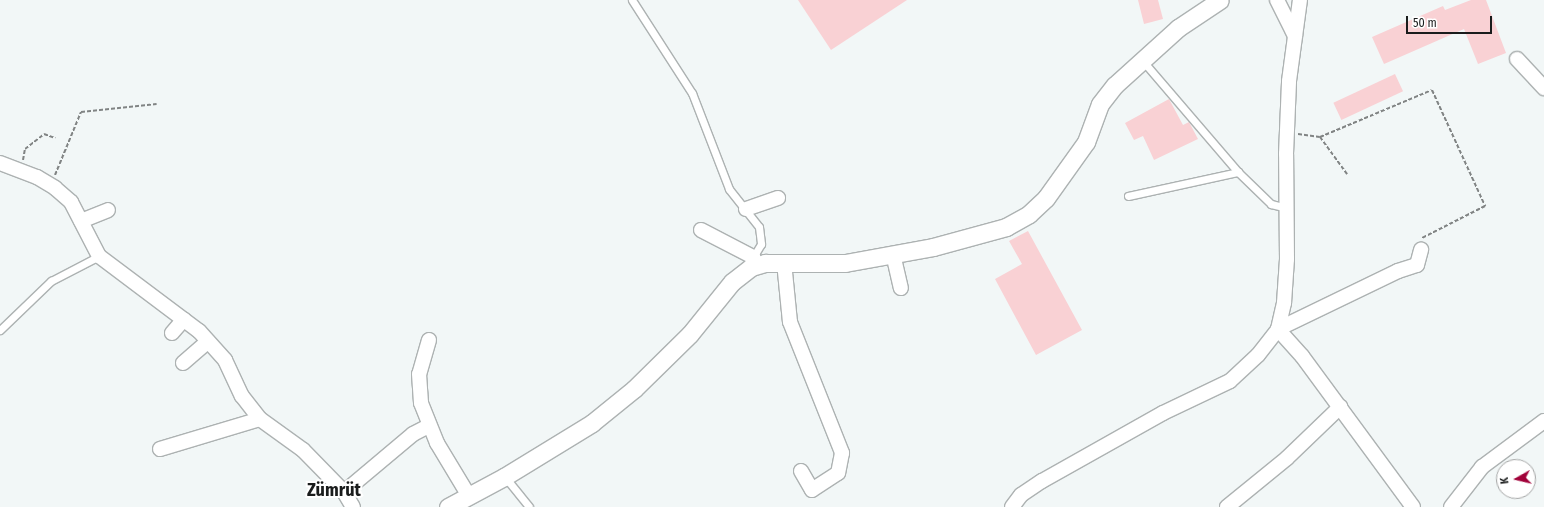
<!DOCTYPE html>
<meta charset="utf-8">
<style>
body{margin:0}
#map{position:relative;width:1544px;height:507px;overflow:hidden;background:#f2f7f7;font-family:"Fira Sans Condensed",sans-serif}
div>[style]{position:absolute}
.building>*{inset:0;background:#f9d1d4;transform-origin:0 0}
.path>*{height:2px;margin-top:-1px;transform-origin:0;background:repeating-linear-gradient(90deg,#818484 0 4px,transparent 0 6px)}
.roads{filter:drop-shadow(1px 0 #adb2b2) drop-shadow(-1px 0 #adb2b2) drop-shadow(0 1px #adb2b2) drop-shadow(0 -1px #adb2b2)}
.service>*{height:7px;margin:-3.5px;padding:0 3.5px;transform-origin:3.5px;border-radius:3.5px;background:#fff}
.minor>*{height:14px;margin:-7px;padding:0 7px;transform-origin:7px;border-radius:7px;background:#fff}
.tertiary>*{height:17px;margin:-8.5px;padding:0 8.5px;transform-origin:8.5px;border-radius:8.5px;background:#fff}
span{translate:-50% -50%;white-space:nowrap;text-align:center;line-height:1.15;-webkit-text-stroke:4px #fff;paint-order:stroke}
.district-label{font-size:18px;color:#1a1c1c;font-weight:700}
.north{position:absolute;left:1496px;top:459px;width:40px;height:40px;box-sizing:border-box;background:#fff;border:1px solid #a3a4a4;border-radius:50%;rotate:262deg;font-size:11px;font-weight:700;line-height:16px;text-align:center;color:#1a1c1c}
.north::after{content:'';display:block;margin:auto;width:14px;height:18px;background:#a10139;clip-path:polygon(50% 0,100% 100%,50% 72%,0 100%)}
.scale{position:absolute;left:1406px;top:16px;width:86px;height:18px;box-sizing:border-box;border:2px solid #1a1c1c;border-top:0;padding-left:5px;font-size:12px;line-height:14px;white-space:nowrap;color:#1a1c1c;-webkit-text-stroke:3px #fff;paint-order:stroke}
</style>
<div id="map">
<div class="building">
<div style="clip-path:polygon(798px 0,907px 0,831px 50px)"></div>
<div style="clip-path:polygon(1138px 0,1158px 0,1163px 19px,1144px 24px)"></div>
<div style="clip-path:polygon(1471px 0,1486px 0,1506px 53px,1478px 64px,1464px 29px,1384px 64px,1372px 37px,1443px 6px,1445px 10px)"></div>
<div style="left:1395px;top:74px;width:19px;height:68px;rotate:65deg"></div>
<div style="clip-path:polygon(1169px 99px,1183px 125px,1189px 122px,1198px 139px,1154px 160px,1143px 136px,1134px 140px,1125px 123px)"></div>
<div style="clip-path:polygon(1028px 231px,1082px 330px,1036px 355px,995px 279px,1022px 264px,1009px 241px)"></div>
</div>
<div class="path">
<div style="left:1298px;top:134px;width:22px;rotate:8deg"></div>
<div style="left:1320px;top:137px;width:121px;rotate:-22.8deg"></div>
<div style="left:1432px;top:90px;width:128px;rotate:65.4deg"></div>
<div style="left:1485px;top:206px;width:71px;rotate:153.1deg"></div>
<div style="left:1320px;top:137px;width:46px;rotate:53.9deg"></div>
<div style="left:23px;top:160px;width:11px;rotate:-80deg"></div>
<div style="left:25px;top:149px;width:24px;rotate:-38deg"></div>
<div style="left:44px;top:134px;width:12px;rotate:20deg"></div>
<div style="left:55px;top:175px;width:68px;rotate:-67.6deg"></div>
<div style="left:81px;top:112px;width:76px;rotate:-6deg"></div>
</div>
<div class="roads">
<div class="service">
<div style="left:632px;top:0;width:111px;rotate:57.2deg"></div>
<div style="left:692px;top:93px;width:103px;rotate:68.9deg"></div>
<div style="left:729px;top:189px;width:48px;rotate:51.7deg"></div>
<div style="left:759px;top:227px;width:17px;rotate:83deg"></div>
<div style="left:761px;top:244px;width:17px;rotate:121deg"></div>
<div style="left:1142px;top:60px;width:148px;rotate:49.4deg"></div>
<div style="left:1238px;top:172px;width:46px;rotate:44.1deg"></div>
<div style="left:1271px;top:204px;width:16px;rotate:14deg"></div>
<div style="left:1128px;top:196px;width:113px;rotate:-12.3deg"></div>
<div style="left:0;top:330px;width:71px;rotate:-43.9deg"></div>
<div style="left:51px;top:281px;width:54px;rotate:-27.5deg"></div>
<div style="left:505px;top:477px;width:38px;rotate:51deg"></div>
</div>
<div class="minor">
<div style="left:1277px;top:0;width:40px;rotate:63.4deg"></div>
<div style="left:1517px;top:59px;width:40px;rotate:47deg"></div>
<div style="left:0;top:163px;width:40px;rotate:21deg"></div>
<div style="left:37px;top:177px;width:21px;rotate:31deg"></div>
<div style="left:55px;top:188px;width:21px;rotate:41deg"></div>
<div style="left:71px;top:202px;width:61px;rotate:62.6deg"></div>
<div style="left:99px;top:256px;width:125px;rotate:36.9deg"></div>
<div style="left:199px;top:331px;width:39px;rotate:48deg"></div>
<div style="left:225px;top:360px;width:40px;rotate:65deg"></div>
<div style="left:242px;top:396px;width:29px;rotate:52deg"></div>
<div style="left:260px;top:419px;width:53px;rotate:35.8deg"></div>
<div style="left:303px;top:450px;width:59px;rotate:45.7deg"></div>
<div style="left:344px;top:492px;width:17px;rotate:59deg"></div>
<div style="left:746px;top:209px;width:34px;rotate:-19deg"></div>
<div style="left:81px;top:221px;width:29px;rotate:-22deg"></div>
<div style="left:701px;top:230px;width:59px;rotate:27.4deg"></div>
<div style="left:893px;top:254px;width:35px;rotate:77deg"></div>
<div style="left:784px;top:262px;width:60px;rotate:84.3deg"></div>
<div style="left:790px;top:322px;width:141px;rotate:68.3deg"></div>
<div style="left:842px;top:453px;width:20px;rotate:101deg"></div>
<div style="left:838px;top:473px;width:31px;rotate:147deg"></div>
<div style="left:812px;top:490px;width:22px;rotate:-120deg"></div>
<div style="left:172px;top:333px;width:18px;rotate:-49deg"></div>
<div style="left:429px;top:340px;width:35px;rotate:106deg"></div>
<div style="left:419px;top:374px;width:29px;rotate:86deg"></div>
<div style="left:421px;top:403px;width:43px;rotate:68.2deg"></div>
<div style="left:437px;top:443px;width:62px;rotate:58.9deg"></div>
<div style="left:183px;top:363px;width:33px;rotate:-41deg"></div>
<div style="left:160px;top:449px;width:104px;rotate:-16.7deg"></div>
<div style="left:344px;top:492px;width:90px;rotate:-40deg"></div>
<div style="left:413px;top:434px;width:18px;rotate:-27deg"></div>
<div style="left:1012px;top:507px;width:15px;rotate:-53deg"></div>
<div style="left:1021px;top:495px;width:25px;rotate:-34deg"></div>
<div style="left:1042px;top:481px;width:139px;rotate:-29.3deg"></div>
<div style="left:1163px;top:413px;width:74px;rotate:-25.5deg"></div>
<div style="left:1230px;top:381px;width:38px;rotate:-43deg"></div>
<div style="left:1258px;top:355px;width:33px;rotate:-52deg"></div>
<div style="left:1278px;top:329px;width:27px;rotate:-77deg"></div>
<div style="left:1284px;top:303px;width:44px;rotate:-86.1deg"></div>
<div style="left:1287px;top:259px;width:105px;rotate:-90.5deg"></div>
<div style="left:1286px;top:154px;width:73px;rotate:-87.6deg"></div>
<div style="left:1289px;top:81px;width:82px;rotate:-82.3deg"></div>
<div style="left:1227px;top:507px;width:77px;rotate:-39.2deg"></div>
<div style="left:1287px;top:458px;width:74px;rotate:-43.9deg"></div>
<div style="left:1413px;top:507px;width:187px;rotate:-126.3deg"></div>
<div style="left:1302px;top:356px;width:36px;rotate:-132deg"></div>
<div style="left:1278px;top:329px;width:133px;rotate:-25.8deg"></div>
<div style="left:1398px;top:271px;width:20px;rotate:-18deg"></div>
<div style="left:1417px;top:265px;width:16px;rotate:-75deg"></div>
<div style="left:1451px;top:507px;width:51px;rotate:-52.2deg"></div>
<div style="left:1482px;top:467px;width:77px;rotate:-36.6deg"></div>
</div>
<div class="tertiary">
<div style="left:448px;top:507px;width:64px;rotate:-28.2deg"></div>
<div style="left:504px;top:477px;width:103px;rotate:-31.5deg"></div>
<div style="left:592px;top:423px;width:54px;rotate:-39deg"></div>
<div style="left:634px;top:389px;width:78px;rotate:-44.5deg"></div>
<div style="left:690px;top:334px;width:67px;rotate:-51.1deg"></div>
<div style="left:732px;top:282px;width:24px;rotate:-38deg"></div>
<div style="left:751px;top:267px;width:15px;rotate:-16deg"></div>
<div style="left:765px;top:263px;width:80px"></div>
<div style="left:845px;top:263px;width:89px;rotate:-10.3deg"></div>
<div style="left:933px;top:247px;width:76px;rotate:-15.3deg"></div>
<div style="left:1006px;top:227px;width:26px;rotate:-29deg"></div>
<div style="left:1029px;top:214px;width:23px;rotate:-43deg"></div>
<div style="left:1046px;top:198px;width:69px;rotate:-54.5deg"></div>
<div style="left:1086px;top:142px;width:40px;rotate:-69.8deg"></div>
<div style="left:1100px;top:104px;width:24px;rotate:-52deg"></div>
<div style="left:1115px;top:85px;width:85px;rotate:-42.1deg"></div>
<div style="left:1178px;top:28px;width:50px;rotate:-33.7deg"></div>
</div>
</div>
<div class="district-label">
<span style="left:334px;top:490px">Zümrüt</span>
</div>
<div class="north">K</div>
<div class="scale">50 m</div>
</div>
